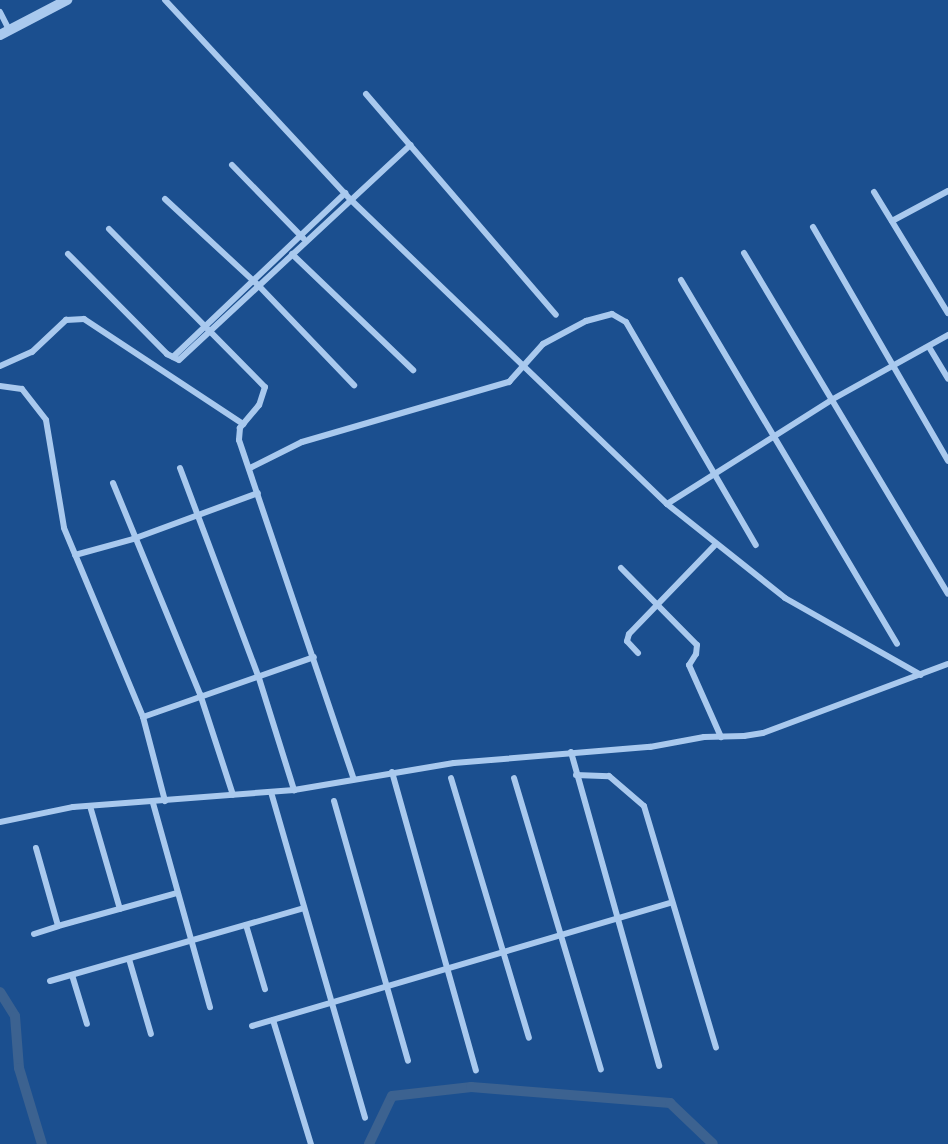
<!DOCTYPE html>
<style>
body{margin:0}
#map{position:relative;width:948px;height:1144px;overflow:hidden;background:#1b4f8f;font-family:"Open Sans",sans-serif}
div>[style]{position:absolute}
.canal>*{height:10px;margin:-5px;padding:0 5px;transform-origin:5px;border-radius:5px;background:#3c6290}
.minor>*{height:6px;margin:-3px;padding:0 3px;transform-origin:3px;border-radius:3px;background:#a9c9ee}
.tertiary>*{height:10px;margin:-5px;padding:0 5px;transform-origin:5px;border-radius:5px;background:#a9c9ee}
span{translate:-50% -50%;white-space:nowrap;text-align:center;line-height:1.15;-webkit-text-stroke:4.5px #1b4f8f;paint-order:stroke}
</style>
<div id="map">
<div class="canal">
<div style="left:0;top:992px;width:28px;rotate:58deg"></div>
<div style="left:15px;top:1016px;width:52px;rotate:85.6deg"></div>
<div style="left:19px;top:1068px;width:79px;rotate:73.2deg"></div>
<div style="left:369px;top:1144px;width:53px;rotate:-64.4deg"></div>
<div style="left:392px;top:1096px;width:80px;rotate:-6.5deg"></div>
<div style="left:471px;top:1087px;width:200px;rotate:4.6deg"></div>
<div style="left:670px;top:1103px;width:59px;rotate:43.6deg"></div>
</div>
<div class="minor">
<div style="left:165px;top:0;width:273px;rotate:47.1deg"></div>
<div style="left:351px;top:200px;width:438px;rotate:43.9deg"></div>
<div style="left:667px;top:504px;width:151px;rotate:38.5deg"></div>
<div style="left:785px;top:598px;width:156px;rotate:29.5deg"></div>
<div style="left:0;top:12px;width:20px;rotate:63deg"></div>
<div style="left:366px;top:94px;width:291px;rotate:49.3deg"></div>
<div style="left:232px;top:165px;width:102px;rotate:45.8deg"></div>
<div style="left:874px;top:192px;width:142px;rotate:58.6deg"></div>
<div style="left:165px;top:199px;width:127px;rotate:42.8deg"></div>
<div style="left:258px;top:285px;width:139px;rotate:46.2deg"></div>
<div style="left:892px;top:221px;width:64px;rotate:-28.2deg"></div>
<div style="left:813px;top:227px;width:270px;rotate:60deg"></div>
<div style="left:109px;top:229px;width:222px;rotate:45.4deg"></div>
<div style="left:265px;top:387px;width:19px;rotate:108deg"></div>
<div style="left:259px;top:405px;width:30px;rotate:130deg"></div>
<div style="left:240px;top:428px;width:12px;rotate:95deg"></div>
<div style="left:239px;top:440px;width:358px;rotate:71.3deg"></div>
<div style="left:744px;top:253px;width:397px;rotate:59.1deg"></div>
<div style="left:68px;top:254px;width:141px;rotate:45.3deg"></div>
<div style="left:167px;top:354px;width:13px;rotate:27deg"></div>
<div style="left:179px;top:360px;width:316px;rotate:-42.9deg"></div>
<div style="left:292px;top:254px;width:168px;rotate:43.8deg"></div>
<div style="left:681px;top:280px;width:423px;rotate:59.3deg"></div>
<div style="left:929px;top:347px;width:37px;rotate:59deg"></div>
<div style="left:173px;top:357px;width:238px;rotate:-43.6deg"></div>
<div style="left:0;top:366px;width:35px;rotate:-24deg"></div>
<div style="left:32px;top:352px;width:47px;rotate:-43.3deg"></div>
<div style="left:66px;top:320px;width:18px;rotate:-3deg"></div>
<div style="left:84px;top:319px;width:191px;rotate:33.4deg"></div>
<div style="left:0;top:386px;width:22px;rotate:8deg"></div>
<div style="left:22px;top:389px;width:39px;rotate:52deg"></div>
<div style="left:46px;top:420px;width:109px;rotate:80.5deg"></div>
<div style="left:64px;top:528px;width:205px;rotate:67.3deg"></div>
<div style="left:143px;top:717px;width:87px;rotate:75.3deg"></div>
<div style="left:180px;top:468px;width:221px;rotate:69.4deg"></div>
<div style="left:258px;top:675px;width:121px;rotate:72.6deg"></div>
<div style="left:250px;top:468px;width:58px;rotate:-26.6deg"></div>
<div style="left:302px;top:442px;width:216px;rotate:-16.2deg"></div>
<div style="left:509px;top:382px;width:51px;rotate:-48.2deg"></div>
<div style="left:543px;top:344px;width:49px;rotate:-28.1deg"></div>
<div style="left:586px;top:321px;width:27px;rotate:-15deg"></div>
<div style="left:612px;top:314px;width:16px;rotate:30deg"></div>
<div style="left:626px;top:322px;width:258px;rotate:59.8deg"></div>
<div style="left:113px;top:483px;width:228px;rotate:67.6deg"></div>
<div style="left:200px;top:694px;width:106px;rotate:71.9deg"></div>
<div style="left:667px;top:504px;width:196px;rotate:-32.3deg"></div>
<div style="left:833px;top:399px;width:132px;rotate:-29.1deg"></div>
<div style="left:75px;top:555px;width:60px;rotate:-15.4deg"></div>
<div style="left:133px;top:539px;width:133px;rotate:-20.2deg"></div>
<div style="left:621px;top:568px;width:108px;rotate:45.4deg"></div>
<div style="left:697px;top:645px;width:9px;rotate:96deg"></div>
<div style="left:696px;top:654px;width:13px;rotate:122deg"></div>
<div style="left:689px;top:665px;width:79px;rotate:66deg"></div>
<div style="left:638px;top:653px;width:16px;rotate:-133deg"></div>
<div style="left:627px;top:641px;width:7px;rotate:-74deg"></div>
<div style="left:629px;top:634px;width:124px;rotate:-46deg"></div>
<div style="left:143px;top:717px;width:181px;rotate:-19.3deg"></div>
<div style="left:571px;top:752px;width:326px;rotate:74.3deg"></div>
<div style="left:392px;top:772px;width:310px;rotate:74.3deg"></div>
<div style="left:576px;top:775px;width:33px;rotate:2deg"></div>
<div style="left:609px;top:776px;width:46px;rotate:40.6deg"></div>
<div style="left:644px;top:806px;width:252px;rotate:73.4deg"></div>
<div style="left:451px;top:778px;width:271px;rotate:73.3deg"></div>
<div style="left:514px;top:778px;width:304px;rotate:73.4deg"></div>
<div style="left:271px;top:792px;width:339px;rotate:73.9deg"></div>
<div style="left:334px;top:801px;width:270px;rotate:74.1deg"></div>
<div style="left:153px;top:803px;width:212px;rotate:74.4deg"></div>
<div style="left:90px;top:806px;width:107px;rotate:73.8deg"></div>
<div style="left:0;top:822px;width:75px;rotate:-11.6deg"></div>
<div style="left:73px;top:807px;width:222px;rotate:-4.4deg"></div>
<div style="left:294px;top:790px;width:162px;rotate:-9.6deg"></div>
<div style="left:454px;top:763px;width:197px;rotate:-4.7deg"></div>
<div style="left:650px;top:747px;width:55px;rotate:-10.5deg"></div>
<div style="left:704px;top:737px;width:40px;rotate:-1.4deg"></div>
<div style="left:744px;top:736px;width:19px;rotate:-9deg"></div>
<div style="left:763px;top:733px;width:197px;rotate:-20.5deg"></div>
<div style="left:36px;top:848px;width:81px;rotate:74.2deg"></div>
<div style="left:58px;top:926px;width:123px;rotate:-15.5deg"></div>
<div style="left:246px;top:925px;width:67px;rotate:73.5deg"></div>
<div style="left:34px;top:934px;width:25px;rotate:-18deg"></div>
<div style="left:129px;top:959px;width:78px;rotate:73.7deg"></div>
<div style="left:72px;top:975px;width:51px;rotate:73deg"></div>
<div style="left:50px;top:981px;width:264px;rotate:-16deg"></div>
<div style="left:273px;top:1020px;width:130px;rotate:73deg"></div>
<div style="left:252px;top:1026px;width:436px;rotate:-16.4deg"></div>
</div>
<div class="tertiary">
<div style="left:0;top:35px;width:76px;rotate:-27.6deg"></div>
</div>
</div>
